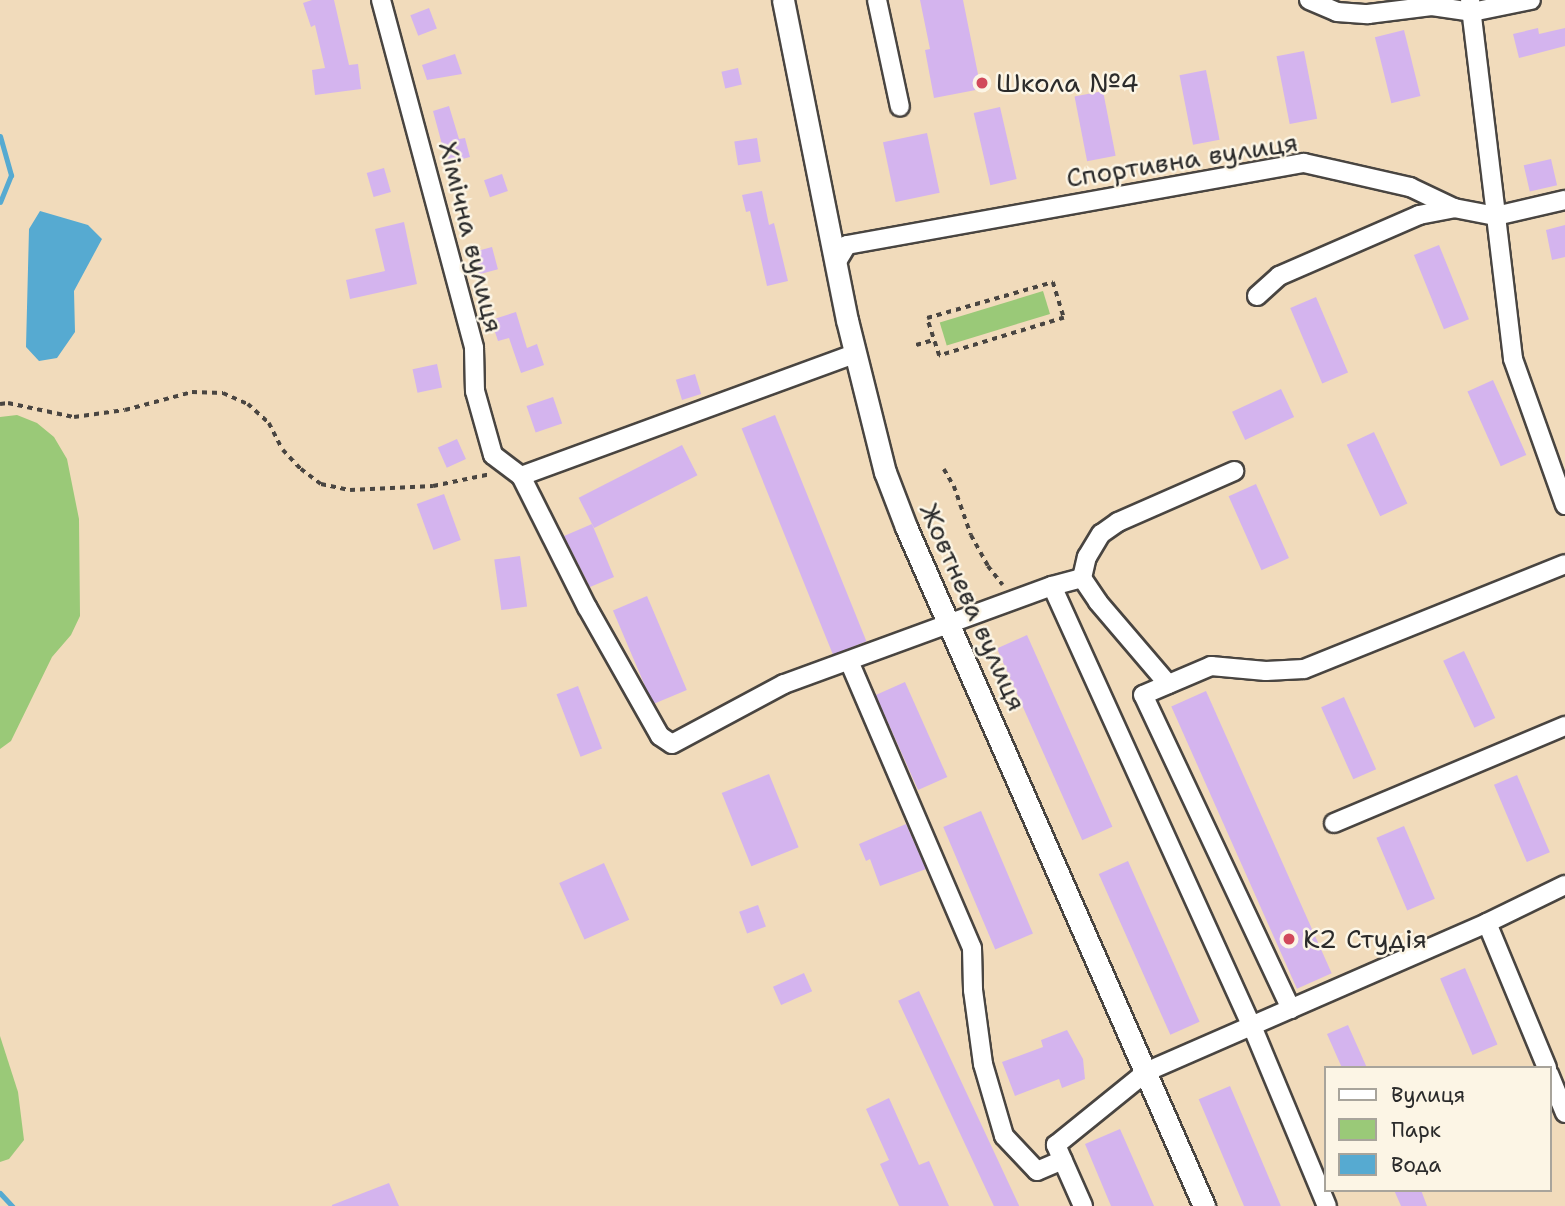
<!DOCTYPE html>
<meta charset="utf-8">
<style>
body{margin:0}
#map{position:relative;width:1565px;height:1206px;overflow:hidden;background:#f1dbbb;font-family:"Shantell Sans",sans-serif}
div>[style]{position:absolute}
.green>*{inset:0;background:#9ac978;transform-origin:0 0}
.water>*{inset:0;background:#56aad1}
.stream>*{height:5px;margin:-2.5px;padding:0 2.5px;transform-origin:2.5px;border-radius:2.5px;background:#56aad1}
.building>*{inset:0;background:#d4b4ee;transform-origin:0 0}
.path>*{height:3.5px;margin-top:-1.75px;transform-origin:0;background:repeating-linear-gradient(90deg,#494541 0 5px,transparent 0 10px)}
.roads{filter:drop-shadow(2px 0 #494541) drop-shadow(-2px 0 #494541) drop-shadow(0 2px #494541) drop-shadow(0 -2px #494541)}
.minor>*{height:18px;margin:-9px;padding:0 9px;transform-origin:9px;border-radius:9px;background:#fff}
.major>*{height:21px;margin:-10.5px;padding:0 10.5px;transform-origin:10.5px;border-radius:10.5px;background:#fff}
.dots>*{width:19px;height:19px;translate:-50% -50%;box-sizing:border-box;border:4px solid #fcf5e5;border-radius:50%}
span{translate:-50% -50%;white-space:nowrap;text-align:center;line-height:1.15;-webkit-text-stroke:5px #fcf5e5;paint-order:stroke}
.poi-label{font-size:26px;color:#2b2b2b}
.left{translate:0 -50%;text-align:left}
.street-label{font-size:26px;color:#2b2b2b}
.legend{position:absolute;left:1324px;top:1066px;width:228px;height:126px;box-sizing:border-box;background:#fcf5e5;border:2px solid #a8a49b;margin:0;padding:9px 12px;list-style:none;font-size:21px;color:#2b2b2b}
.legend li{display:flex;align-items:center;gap:14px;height:35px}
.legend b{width:35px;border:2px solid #a8a49b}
</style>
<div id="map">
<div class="green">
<div style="left:1043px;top:291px;width:24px;height:108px;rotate:73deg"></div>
<div style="clip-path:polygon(17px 415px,37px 423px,54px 437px,67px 459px,79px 519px,80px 616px,71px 635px,52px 657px,11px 741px,0 749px,0 417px)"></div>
<div style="clip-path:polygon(0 1036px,18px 1092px,24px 1140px,9px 1159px,0 1162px)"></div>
</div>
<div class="water">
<div style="clip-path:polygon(40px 211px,88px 225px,102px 239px,74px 291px,75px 332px,57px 358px,39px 361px,26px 347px,29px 229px)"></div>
</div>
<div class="stream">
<div style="left:0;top:136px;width:41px;rotate:74.2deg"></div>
<div style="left:11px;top:175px;width:29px;rotate:112deg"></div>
<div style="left:0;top:1193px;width:18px;rotate:47deg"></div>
</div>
<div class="building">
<div style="clip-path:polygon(312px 0,334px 0,349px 65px,358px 64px,361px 89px,315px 95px,312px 70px,325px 68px,315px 25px,311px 27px,303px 3px)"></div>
<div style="clip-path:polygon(920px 0,963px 0,981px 89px,934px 98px,925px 50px,930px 49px)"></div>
<div style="left:429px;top:8px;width:22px;height:20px;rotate:69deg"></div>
<div style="clip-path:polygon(1538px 28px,1539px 34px,1565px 28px,1565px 46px,1519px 58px,1513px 34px)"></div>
<div style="left:1404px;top:30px;width:68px;height:30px;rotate:76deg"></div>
<div style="left:1304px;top:51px;width:69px;height:28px;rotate:79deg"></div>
<div style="clip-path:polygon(455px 54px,462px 74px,427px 80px,422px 65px)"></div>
<div style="left:738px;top:68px;width:17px;height:17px;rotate:77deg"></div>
<div style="left:1206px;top:70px;width:71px;height:27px;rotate:79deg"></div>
<div style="left:1103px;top:91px;width:66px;height:29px;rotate:79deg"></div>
<div style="clip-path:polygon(449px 106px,459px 139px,465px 138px,470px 157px,447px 163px,433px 111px)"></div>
<div style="left:1000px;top:107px;width:74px;height:27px;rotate:77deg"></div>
<div style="left:927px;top:133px;width:61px;height:45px;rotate:78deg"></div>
<div style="left:757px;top:138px;width:24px;height:23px;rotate:81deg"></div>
<div style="left:1551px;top:159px;width:27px;height:28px;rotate:77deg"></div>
<div style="left:384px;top:168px;width:25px;height:18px;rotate:74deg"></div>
<div style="left:502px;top:174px;width:18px;height:19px;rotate:71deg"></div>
<div style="clip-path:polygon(762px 191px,769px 225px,774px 223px,788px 281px,767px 286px,750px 211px,746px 212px,742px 195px)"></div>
<div style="clip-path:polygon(404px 222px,417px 284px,350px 299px,346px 280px,385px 271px,375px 229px)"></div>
<div style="clip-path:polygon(1565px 225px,1565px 257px,1552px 260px,1546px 230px)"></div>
<div style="left:1439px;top:245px;width:80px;height:27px;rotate:68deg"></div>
<div style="left:492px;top:247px;width:23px;height:24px;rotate:75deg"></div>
<div style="left:1316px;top:297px;width:82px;height:28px;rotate:67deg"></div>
<div style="clip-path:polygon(516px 312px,527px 348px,537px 344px,544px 365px,521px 373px,509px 338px,498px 341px,491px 320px)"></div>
<div style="left:437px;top:364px;width:24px;height:25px;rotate:78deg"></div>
<div style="left:695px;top:374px;width:21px;height:20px;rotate:73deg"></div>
<div style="left:1493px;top:380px;width:82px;height:28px;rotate:66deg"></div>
<div style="left:1281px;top:389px;width:31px;height:54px;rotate:65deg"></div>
<div style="left:553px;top:397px;width:28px;height:28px;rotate:71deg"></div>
<div style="left:775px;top:415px;width:244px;height:36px;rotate:68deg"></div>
<div style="left:1374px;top:432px;width:79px;height:30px;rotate:65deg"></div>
<div style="left:457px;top:439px;width:22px;height:21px;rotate:66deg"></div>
<div style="left:682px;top:445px;width:34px;height:116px;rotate:63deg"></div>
<div style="left:1256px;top:484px;width:81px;height:30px;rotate:66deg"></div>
<div style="left:444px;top:494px;width:49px;height:29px;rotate:70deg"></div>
<div style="clip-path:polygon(592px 524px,614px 577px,590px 587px,564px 536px)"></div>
<div style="left:520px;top:556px;width:51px;height:26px;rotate:82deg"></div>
<div style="left:647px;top:596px;width:102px;height:37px;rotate:67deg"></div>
<div style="left:1027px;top:635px;width:210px;height:33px;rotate:66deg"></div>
<div style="left:1464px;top:651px;width:74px;height:23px;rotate:65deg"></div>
<div style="left:905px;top:682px;width:104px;height:32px;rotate:66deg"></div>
<div style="left:578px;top:686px;width:67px;height:23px;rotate:69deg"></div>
<div style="left:1206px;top:691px;width:309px;height:38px;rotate:66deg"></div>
<div style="left:1344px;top:697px;width:79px;height:25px;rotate:66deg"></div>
<div style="left:769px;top:774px;width:79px;height:51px;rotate:68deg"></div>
<div style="left:1517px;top:775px;width:84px;height:25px;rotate:67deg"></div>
<div style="left:981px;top:811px;width:133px;height:41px;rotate:67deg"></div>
<div style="clip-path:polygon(906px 824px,926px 869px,880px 886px,870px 859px,866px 861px,859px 844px)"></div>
<div style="left:1404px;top:826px;width:79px;height:30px;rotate:67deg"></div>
<div style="left:1128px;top:861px;width:176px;height:32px;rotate:66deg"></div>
<div style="left:604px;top:863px;width:62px;height:49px;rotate:66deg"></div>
<div style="left:758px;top:905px;width:23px;height:20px;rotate:70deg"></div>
<div style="left:1465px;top:968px;width:83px;height:27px;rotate:67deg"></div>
<div style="left:804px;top:973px;width:20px;height:34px;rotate:66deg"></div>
<div style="left:919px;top:991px;width:237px;height:23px;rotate:65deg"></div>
<div style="clip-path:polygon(1348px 1025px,1367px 1068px,1342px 1068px,1327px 1034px)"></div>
<div style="clip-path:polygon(1067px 1030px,1083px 1059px,1085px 1079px,1062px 1088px,1059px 1079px,1015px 1096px,1002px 1062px,1043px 1047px,1041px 1040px)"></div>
<div style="left:1230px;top:1086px;width:130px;height:34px;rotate:67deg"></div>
<div style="clip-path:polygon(889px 1098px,919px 1165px,929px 1161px,949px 1206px,899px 1206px,880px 1164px,889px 1160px,866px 1109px)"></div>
<div style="clip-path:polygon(1120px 1129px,1154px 1206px,1111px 1206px,1085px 1144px)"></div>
<div style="clip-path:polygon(389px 1183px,399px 1206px,332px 1206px,332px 1205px)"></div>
<div style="clip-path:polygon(1394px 1190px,1421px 1190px,1427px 1206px,1401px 1206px)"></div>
</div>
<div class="path">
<div style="left:1053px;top:282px;width:38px;rotate:73deg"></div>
<div style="left:1064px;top:318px;width:131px;rotate:163.1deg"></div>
<div style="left:939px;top:356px;width:40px;rotate:-108deg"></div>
<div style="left:927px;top:318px;width:131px;rotate:-15.9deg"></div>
<div style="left:916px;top:345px;width:19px;rotate:-16deg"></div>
<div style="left:0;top:404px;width:8px;rotate:-7deg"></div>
<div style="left:8px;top:403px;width:67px;rotate:12deg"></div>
<div style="left:74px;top:417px;width:51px;rotate:-7.8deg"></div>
<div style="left:125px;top:410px;width:69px;rotate:-15deg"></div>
<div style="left:192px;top:392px;width:31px;rotate:2deg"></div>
<div style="left:223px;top:393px;width:27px;rotate:24deg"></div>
<div style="left:248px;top:404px;width:28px;rotate:42deg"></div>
<div style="left:269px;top:423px;width:30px;rotate:63deg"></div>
<div style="left:283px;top:450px;width:26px;rotate:47deg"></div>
<div style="left:301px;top:469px;width:25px;rotate:37deg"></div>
<div style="left:321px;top:484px;width:30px;rotate:12deg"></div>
<div style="left:350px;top:490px;width:83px;rotate:-2.8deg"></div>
<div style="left:433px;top:486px;width:59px;rotate:-11.7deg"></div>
<div style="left:944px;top:469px;width:20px;rotate:60deg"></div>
<div style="left:954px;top:486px;width:52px;rotate:70.9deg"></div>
<div style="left:971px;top:535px;width:35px;rotate:61deg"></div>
<div style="left:988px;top:566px;width:24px;rotate:52deg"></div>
</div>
<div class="roads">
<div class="minor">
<div style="left:381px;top:0;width:360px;rotate:75deg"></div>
<div style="left:474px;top:348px;width:43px;rotate:88.7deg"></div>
<div style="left:475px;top:391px;width:66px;rotate:74.3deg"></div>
<div style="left:493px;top:455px;width:35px;rotate:37deg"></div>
<div style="left:521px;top:476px;width:147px;rotate:63.3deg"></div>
<div style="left:587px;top:607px;width:148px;rotate:60.5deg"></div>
<div style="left:660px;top:736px;width:14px;rotate:34deg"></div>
<div style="left:672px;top:744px;width:127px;rotate:-28.2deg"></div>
<div style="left:784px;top:684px;width:285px;rotate:-20.1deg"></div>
<div style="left:1052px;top:586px;width:483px;rotate:65.6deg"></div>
<div style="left:1252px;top:1026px;width:195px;rotate:67.4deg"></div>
<div style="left:877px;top:0;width:109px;rotate:77.9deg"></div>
<div style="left:1309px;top:0;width:30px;rotate:23deg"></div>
<div style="left:1337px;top:12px;width:31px;rotate:4deg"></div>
<div style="left:1368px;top:14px;width:64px;rotate:-7.1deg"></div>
<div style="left:1432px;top:6px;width:40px;rotate:8.5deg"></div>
<div style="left:1472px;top:12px;width:60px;rotate:-11.5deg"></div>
<div style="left:1470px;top:0;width:218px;rotate:83.1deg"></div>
<div style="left:1496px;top:216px;width:71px;rotate:-13.1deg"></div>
<div style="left:836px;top:263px;width:21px;rotate:-59deg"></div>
<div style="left:847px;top:245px;width:464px;rotate:-10.2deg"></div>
<div style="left:1304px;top:163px;width:109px;rotate:12.8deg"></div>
<div style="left:1410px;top:187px;width:49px;rotate:25.5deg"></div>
<div style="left:1454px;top:208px;width:43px;rotate:10.8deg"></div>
<div style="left:1496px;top:216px;width:144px;rotate:83.2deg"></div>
<div style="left:1513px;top:359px;width:155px;rotate:70.4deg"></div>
<div style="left:1257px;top:296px;width:30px;rotate:-42deg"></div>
<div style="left:1279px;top:276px;width:153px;rotate:-23.5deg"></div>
<div style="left:1419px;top:215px;width:36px;rotate:-11deg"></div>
<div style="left:521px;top:476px;width:356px;rotate:-20.1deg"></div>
<div style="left:1082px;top:578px;width:29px;rotate:56deg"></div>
<div style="left:1098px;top:602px;width:108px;rotate:49.5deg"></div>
<div style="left:1052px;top:586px;width:31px;rotate:-15deg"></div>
<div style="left:1082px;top:578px;width:22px;rotate:-77deg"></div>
<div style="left:1087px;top:557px;width:27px;rotate:-59deg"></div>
<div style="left:1101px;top:534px;width:21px;rotate:-35deg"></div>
<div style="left:1118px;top:522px;width:127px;rotate:-23.7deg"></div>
<div style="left:849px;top:661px;width:312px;rotate:66.8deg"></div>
<div style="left:972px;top:948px;width:42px;rotate:88.6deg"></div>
<div style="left:973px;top:990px;width:75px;rotate:82.3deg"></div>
<div style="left:983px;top:1064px;width:75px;rotate:73.7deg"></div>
<div style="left:1004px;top:1136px;width:48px;rotate:46.7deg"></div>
<div style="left:1037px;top:1171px;width:28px;rotate:-23deg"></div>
<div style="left:1334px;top:823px;width:251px;rotate:-22.8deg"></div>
<div style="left:1487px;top:923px;width:157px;rotate:67.5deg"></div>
<div style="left:1291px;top:1009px;width:347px;rotate:-115.2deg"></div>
<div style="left:1143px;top:695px;width:74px;rotate:-23.1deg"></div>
<div style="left:1211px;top:666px;width:55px;rotate:5.2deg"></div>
<div style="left:1266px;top:671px;width:38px;rotate:-3deg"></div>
<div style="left:1304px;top:669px;width:281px;rotate:-21.9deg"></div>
<div style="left:1549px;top:1074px;width:42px;rotate:67.7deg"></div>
<div style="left:1083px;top:1206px;width:67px;rotate:-113.9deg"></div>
<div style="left:1056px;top:1145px;width:116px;rotate:-39deg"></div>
<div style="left:1146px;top:1072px;width:372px;rotate:-23.6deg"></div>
<div style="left:1487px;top:923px;width:87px;rotate:-26deg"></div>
</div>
<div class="major">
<div style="left:783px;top:0;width:326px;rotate:78.7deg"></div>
<div style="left:847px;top:320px;width:157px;rotate:76deg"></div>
<div style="left:885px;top:472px;width:59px;rotate:69.1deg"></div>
<div style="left:906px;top:527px;width:742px;rotate:66.3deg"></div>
</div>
</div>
<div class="dots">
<div style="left:982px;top:83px;background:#d1495b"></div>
<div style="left:1289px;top:939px;background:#d1495b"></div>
</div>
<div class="poi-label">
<span class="left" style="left:996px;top:83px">Школа №4</span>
<span class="left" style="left:1303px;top:939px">К2 Студiя</span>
</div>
<div class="street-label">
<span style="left:1182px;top:160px;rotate:-9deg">Спортивна вулиця</span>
<span style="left:471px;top:237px;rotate:76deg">Хімічна вулиця</span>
<span style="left:973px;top:607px;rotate:66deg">Жовтнева вулиця</span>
</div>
<ul class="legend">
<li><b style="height:9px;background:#fff"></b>Вулиця</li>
<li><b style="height:19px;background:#9ac978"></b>Парк</li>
<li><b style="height:19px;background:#56aad1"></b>Вода</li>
</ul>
</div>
